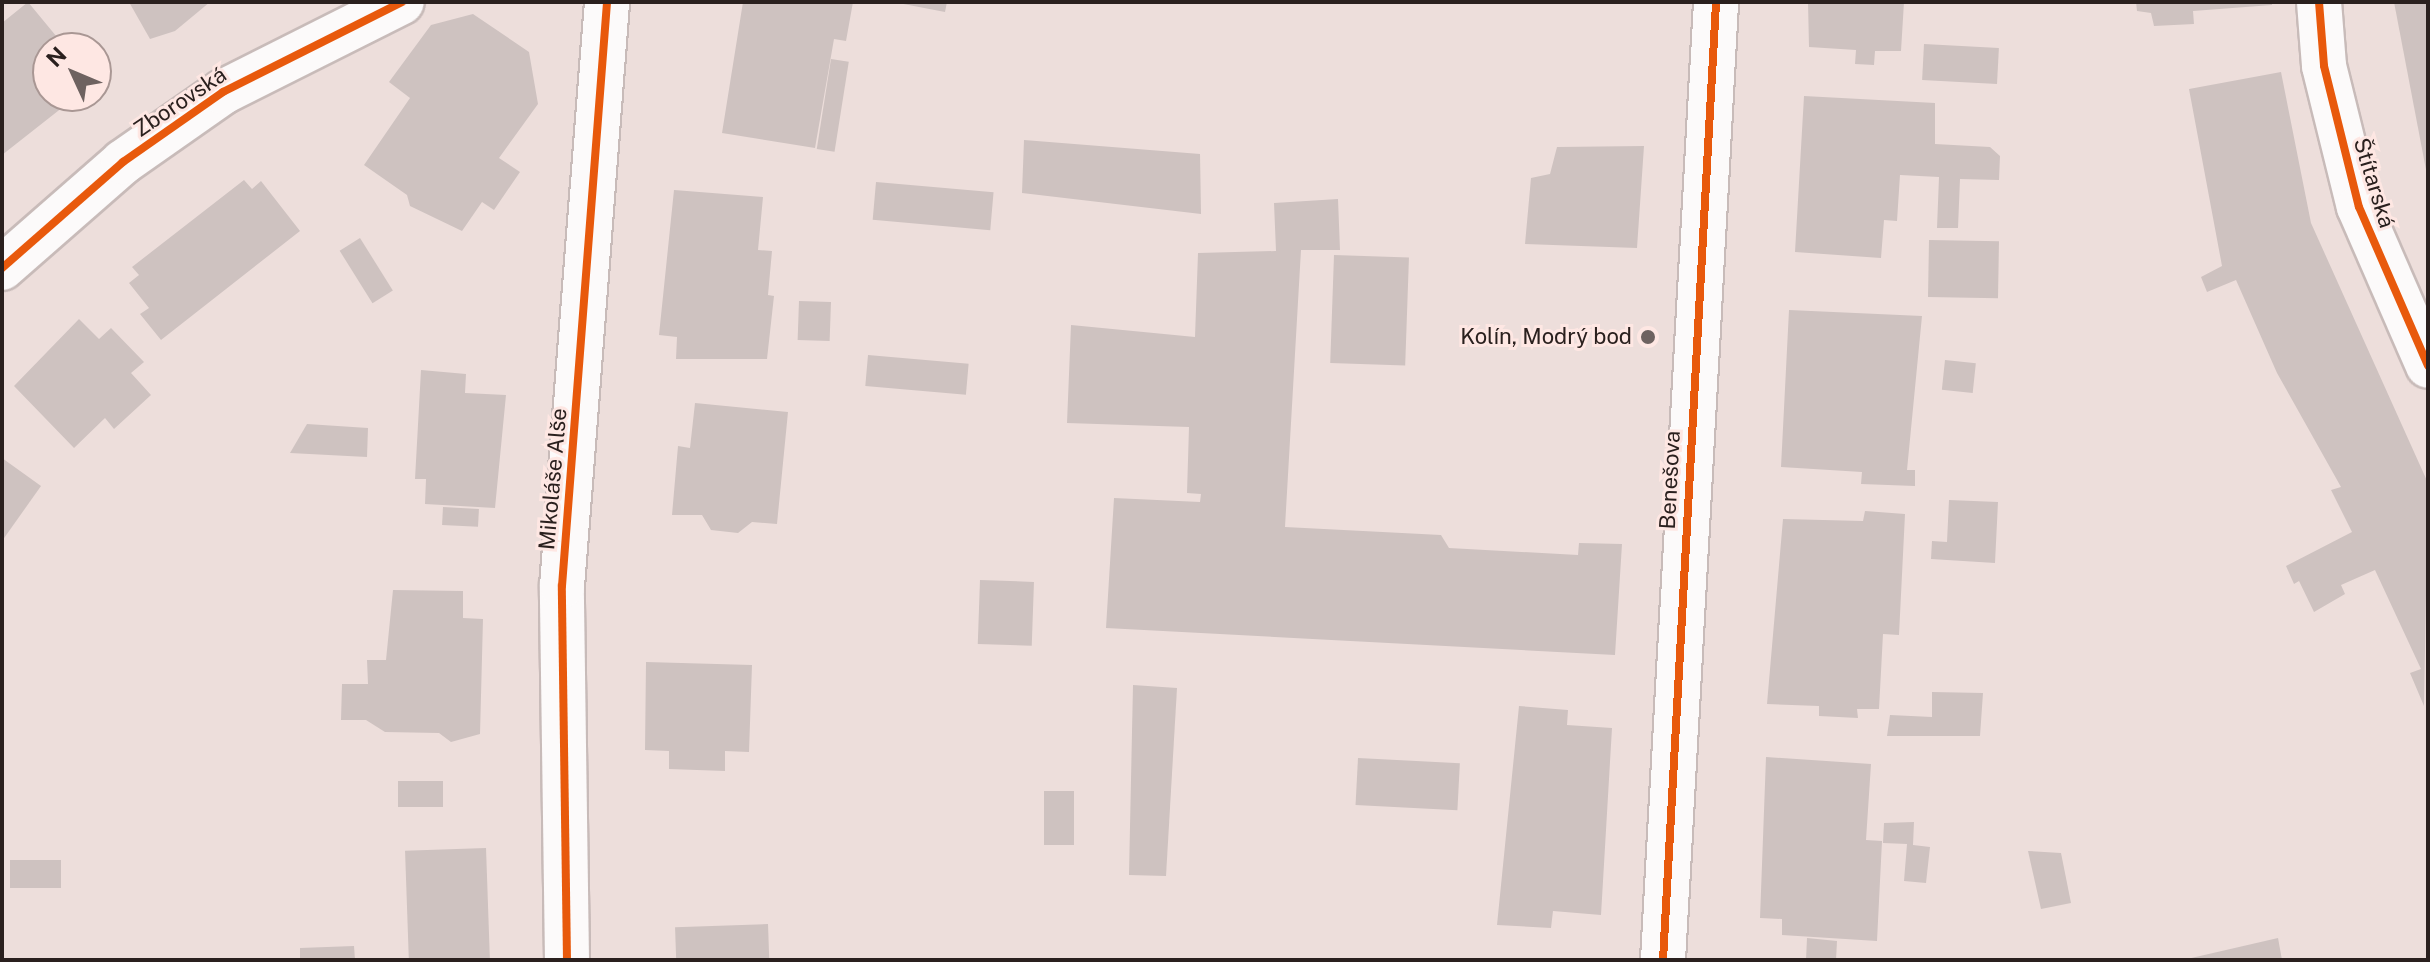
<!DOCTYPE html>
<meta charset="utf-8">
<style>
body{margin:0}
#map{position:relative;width:2430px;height:962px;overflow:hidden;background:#eddedb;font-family:"Public Sans",sans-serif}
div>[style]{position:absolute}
.building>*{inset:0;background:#cec2c0;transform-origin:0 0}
.roads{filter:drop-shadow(2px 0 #c8bbb9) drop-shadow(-2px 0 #c8bbb9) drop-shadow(0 2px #c8bbb9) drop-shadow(0 -2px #c8bbb9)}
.minor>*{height:44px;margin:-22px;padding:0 22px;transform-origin:22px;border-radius:22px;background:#fcfafa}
.tertiary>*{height:44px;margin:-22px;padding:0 22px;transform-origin:22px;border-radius:22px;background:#fcfafa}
.cycleway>*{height:8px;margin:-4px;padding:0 4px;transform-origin:4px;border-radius:4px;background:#e8590c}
.dots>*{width:22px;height:22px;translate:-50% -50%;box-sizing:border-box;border:4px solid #fee7e3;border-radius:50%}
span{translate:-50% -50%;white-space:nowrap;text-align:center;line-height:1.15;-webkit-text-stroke:6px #fee7e3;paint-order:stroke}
.street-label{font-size:22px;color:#2a201e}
.poi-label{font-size:22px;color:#2a201e}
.right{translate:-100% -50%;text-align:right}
.frame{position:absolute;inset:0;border:4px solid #2a201e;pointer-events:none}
.north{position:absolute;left:32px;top:32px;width:80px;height:80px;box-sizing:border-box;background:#fee7e3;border:2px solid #a99794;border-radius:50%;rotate:314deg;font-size:22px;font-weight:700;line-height:32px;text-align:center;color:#2a201e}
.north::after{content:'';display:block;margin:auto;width:28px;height:36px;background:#6e6260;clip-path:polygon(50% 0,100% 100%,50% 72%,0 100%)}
</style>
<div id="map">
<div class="building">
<div style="clip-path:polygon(28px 2px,66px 48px,48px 48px,48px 96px,77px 96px,2px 155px,2px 23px)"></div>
<div style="clip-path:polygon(129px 2px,210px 2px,175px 31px,150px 39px)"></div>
<div style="clip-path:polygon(743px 2px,853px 2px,846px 41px,834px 39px,815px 148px,722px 133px)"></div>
<div style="clip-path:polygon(893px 2px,947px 2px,945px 12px)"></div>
<div style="clip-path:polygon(1808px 2px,1904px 2px,1901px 51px,1875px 51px,1874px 65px,1855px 64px,1856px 50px,1809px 47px)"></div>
<div style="clip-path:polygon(2136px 2px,2272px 2px,2272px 5px,2193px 11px,2194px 24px,2154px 26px,2151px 13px,2137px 11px)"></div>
<div style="clip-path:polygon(2394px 2px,2428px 2px,2428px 174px,2427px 175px)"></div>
<div style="clip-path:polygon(473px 14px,529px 52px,538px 104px,499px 158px,520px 172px,494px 210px,482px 202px,462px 231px,410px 206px,407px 195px,364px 165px,410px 98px,389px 82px,431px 25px)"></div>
<div style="left:1924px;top:44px;width:75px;height:36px;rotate:3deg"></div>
<div style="left:831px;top:59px;width:18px;height:91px;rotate:9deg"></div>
<div style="clip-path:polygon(2281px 72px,2311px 223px,2428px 483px,2424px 706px,2410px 673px,2421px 669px,2375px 570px,2341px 585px,2345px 594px,2314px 612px,2299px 581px,2294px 584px,2286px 566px,2352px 532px,2331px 490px,2341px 487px,2277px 373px,2236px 280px,2207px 292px,2201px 277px,2222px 266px,2189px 89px)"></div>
<div style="clip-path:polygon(1804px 96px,1935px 103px,1935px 144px,1990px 147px,2000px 156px,1999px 180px,1960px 179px,1958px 228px,1937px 228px,1939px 177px,1900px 175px,1897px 221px,1884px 220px,1881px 258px,1795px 252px)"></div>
<div style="clip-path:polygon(1024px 140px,1200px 154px,1201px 214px,1022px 193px)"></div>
<div style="clip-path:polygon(1644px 146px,1637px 248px,1525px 244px,1531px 178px,1550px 174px,1557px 147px)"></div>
<div style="clip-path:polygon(244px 180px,252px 189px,261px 181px,300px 231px,161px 340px,140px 314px,149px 308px,129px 283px,139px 275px,132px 267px)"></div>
<div style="left:876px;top:182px;width:118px;height:38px;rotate:5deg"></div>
<div style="clip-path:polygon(674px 190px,763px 197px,758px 250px,772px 251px,768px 295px,774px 296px,767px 359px,676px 359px,677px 337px,659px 335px)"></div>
<div style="clip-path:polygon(1338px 199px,1340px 250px,1301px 250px,1285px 527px,1441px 535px,1449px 548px,1578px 555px,1579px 543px,1622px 544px,1615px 655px,1106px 628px,1114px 498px,1200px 502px,1201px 494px,1187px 493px,1189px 427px,1067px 423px,1071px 325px,1195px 337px,1198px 253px,1276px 251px,1274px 203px)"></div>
<div style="left:360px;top:238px;width:62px;height:24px;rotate:58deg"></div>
<div style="left:1929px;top:240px;width:70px;height:57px;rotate:1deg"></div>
<div style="left:1334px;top:255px;width:75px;height:108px;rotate:2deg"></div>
<div style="left:799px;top:301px;width:32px;height:39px;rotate:2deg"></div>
<div style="clip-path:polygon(1789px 310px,1922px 316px,1907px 470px,1915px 470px,1915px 486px,1861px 484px,1862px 472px,1781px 467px)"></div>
<div style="clip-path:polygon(79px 319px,99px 339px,111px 328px,144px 362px,131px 373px,151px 395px,114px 429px,105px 418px,74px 448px,14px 386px)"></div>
<div style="left:868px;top:355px;width:101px;height:31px;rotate:5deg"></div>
<div style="left:1945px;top:360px;width:31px;height:30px;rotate:6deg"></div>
<div style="clip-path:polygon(421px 370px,466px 374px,465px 393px,506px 395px,495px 508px,425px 504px,426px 479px,415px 479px)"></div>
<div style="clip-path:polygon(695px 403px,788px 412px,777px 524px,752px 522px,738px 533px,711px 530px,702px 515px,672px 515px,678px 446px,690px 448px)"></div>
<div style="clip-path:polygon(307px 424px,368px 428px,367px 457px,290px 453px)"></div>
<div style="clip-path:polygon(2px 458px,41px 486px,2px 541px)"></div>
<div style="clip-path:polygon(1949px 500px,1998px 502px,1995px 563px,1931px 559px,1932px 541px,1947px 542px)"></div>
<div style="left:443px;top:507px;width:36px;height:18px;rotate:3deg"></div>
<div style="clip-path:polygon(1865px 511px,1905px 514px,1899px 635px,1883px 634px,1879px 709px,1857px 709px,1858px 718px,1819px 716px,1819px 706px,1767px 704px,1783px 519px,1863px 521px)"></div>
<div style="left:980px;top:580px;width:54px;height:64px;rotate:2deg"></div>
<div style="clip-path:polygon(393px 590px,463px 591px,463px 618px,483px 619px,480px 734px,451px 742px,439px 733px,385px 732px,366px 720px,341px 720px,342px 684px,368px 684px,367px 660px,386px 660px)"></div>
<div style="clip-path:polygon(646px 662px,752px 665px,749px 752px,725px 751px,725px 771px,669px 769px,669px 751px,645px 750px)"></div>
<div style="clip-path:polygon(1133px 685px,1177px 688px,1166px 876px,1129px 875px)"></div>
<div style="clip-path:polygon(1932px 692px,1983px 693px,1980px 736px,1887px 736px,1890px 715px,1932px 717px)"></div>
<div style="clip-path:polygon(1519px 706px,1568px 710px,1567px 725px,1612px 728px,1601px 915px,1553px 911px,1551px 928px,1497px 925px)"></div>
<div style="clip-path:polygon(1766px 757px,1871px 764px,1866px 840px,1882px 841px,1877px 941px,1782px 935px,1782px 919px,1760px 918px)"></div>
<div style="left:1358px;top:758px;width:102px;height:47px;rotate:3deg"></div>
<div style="left:443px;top:781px;width:26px;height:45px;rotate:90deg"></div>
<div style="left:1044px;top:791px;width:30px;height:54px"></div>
<div style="clip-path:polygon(1914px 822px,1913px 845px,1930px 847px,1926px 883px,1904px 881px,1907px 844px,1883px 843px,1884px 823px)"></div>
<div style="left:486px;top:848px;width:112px;height:81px;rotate:88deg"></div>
<div style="clip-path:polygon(2028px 851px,2061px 853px,2071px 903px,2041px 909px)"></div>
<div style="left:10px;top:860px;width:51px;height:28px"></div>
<div style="left:768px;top:924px;width:36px;height:93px;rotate:88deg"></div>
<div style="clip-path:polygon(1807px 938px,1837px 941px,1836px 960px,1806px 960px)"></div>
<div style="clip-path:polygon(2278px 938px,2282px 960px,2187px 960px,2187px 959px)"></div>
<div style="clip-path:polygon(354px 946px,355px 960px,300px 960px,300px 948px)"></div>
</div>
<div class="roads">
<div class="minor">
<div style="left:2319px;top:2px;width:64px;rotate:85.5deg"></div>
<div style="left:2324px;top:66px;width:145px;rotate:76.1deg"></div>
<div style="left:2359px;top:207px;width:173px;rotate:66.5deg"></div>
<div style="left:2px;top:268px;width:161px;rotate:-41.2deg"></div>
<div style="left:123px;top:162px;width:122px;rotate:-35deg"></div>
<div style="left:223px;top:92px;width:200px;rotate:-26.7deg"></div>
<div style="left:567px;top:960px;width:374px;rotate:-90.8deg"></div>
<div style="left:562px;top:586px;width:586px;rotate:-85.59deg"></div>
</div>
<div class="tertiary">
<div style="left:1663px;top:960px;width:959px;rotate:-86.83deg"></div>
</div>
</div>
<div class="cycleway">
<div style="left:2319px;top:2px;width:64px;rotate:85.5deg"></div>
<div style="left:2324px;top:66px;width:145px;rotate:76.1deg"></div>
<div style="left:2359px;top:207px;width:173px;rotate:66.5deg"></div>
<div style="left:2px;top:268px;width:161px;rotate:-41.2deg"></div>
<div style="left:123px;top:162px;width:122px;rotate:-35deg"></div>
<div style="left:223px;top:92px;width:200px;rotate:-26.7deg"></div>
<div style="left:567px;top:960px;width:374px;rotate:-90.8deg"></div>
<div style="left:562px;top:586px;width:586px;rotate:-85.59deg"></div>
<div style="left:1663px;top:960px;width:959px;rotate:-86.83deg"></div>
</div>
<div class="dots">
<div style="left:1648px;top:337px;background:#6e6260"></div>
</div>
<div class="street-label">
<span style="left:180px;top:102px;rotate:-34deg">Zborovská</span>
<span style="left:2374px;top:183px;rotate:73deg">Štítarská</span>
<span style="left:553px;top:479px;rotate:-85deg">Mikoláše Alše</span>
<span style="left:1670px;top:480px;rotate:-87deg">Benešova</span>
</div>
<div class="poi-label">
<span class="right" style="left:1632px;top:337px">Kolín, Modrý bod</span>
</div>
<div class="frame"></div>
<div class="north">N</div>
</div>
